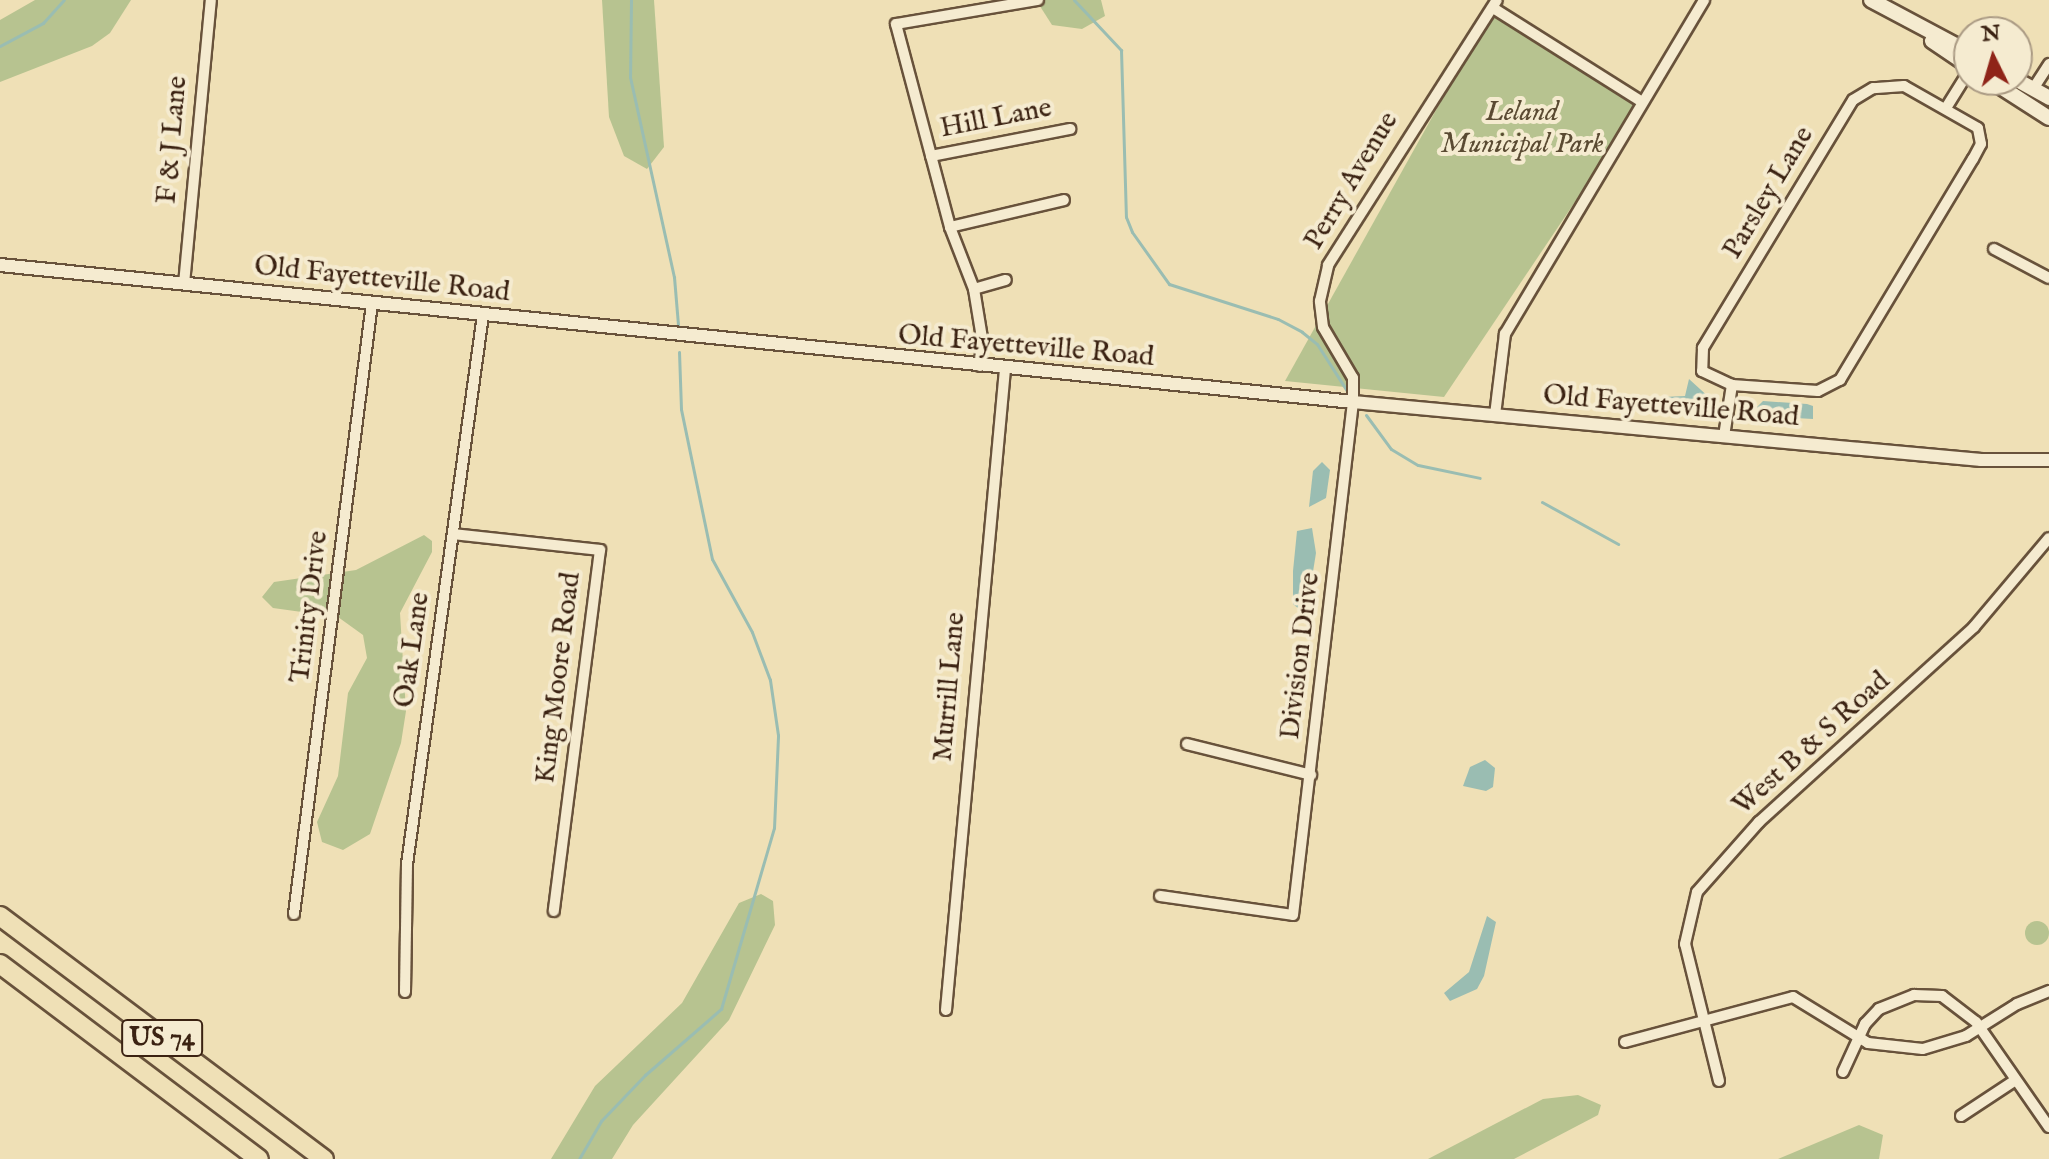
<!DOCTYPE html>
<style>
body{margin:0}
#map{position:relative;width:2049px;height:1159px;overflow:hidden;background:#efe0b6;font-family:"IM FELL English",serif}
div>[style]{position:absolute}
.green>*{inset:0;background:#b7c390}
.round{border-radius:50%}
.water>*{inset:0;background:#9abdb2}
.stream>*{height:3px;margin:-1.5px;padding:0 1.5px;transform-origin:1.5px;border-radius:1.5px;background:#9abdb2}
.roads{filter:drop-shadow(2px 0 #68523b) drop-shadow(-2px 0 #68523b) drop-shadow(0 2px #68523b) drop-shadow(0 -2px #68523b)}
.minor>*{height:10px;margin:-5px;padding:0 5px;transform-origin:5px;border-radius:5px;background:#f5ebd0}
.tertiary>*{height:12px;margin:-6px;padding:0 6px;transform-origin:6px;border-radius:6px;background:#f5ebd0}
.secondary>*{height:14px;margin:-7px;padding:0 7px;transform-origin:7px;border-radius:7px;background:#f5ebd0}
.motorway>*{height:18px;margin:-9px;padding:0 9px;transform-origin:9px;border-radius:9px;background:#efe0b6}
span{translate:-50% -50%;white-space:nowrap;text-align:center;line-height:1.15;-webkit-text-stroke:8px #f5ebd0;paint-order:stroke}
.shield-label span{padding:2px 6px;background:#f5ebd0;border:2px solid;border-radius:6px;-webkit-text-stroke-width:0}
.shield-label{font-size:26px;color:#3b2212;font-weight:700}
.park-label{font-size:28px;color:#5a4a32;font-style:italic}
.street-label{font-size:28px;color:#3b2212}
.north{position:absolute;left:1953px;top:16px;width:80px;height:80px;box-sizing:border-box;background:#f5ebd0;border:2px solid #ab9b84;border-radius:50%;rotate:355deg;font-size:22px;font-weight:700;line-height:32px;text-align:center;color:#3b2212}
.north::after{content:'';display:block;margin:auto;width:28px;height:36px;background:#8f2418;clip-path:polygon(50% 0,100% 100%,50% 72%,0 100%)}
</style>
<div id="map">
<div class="green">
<div style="clip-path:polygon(35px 0,131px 0,110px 33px,92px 46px,0 82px,0 20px)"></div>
<div style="clip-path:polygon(602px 0,654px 0,664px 147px,647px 169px,624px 156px,609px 117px)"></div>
<div style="clip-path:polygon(1036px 0,1101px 0,1105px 16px,1082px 29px,1052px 25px)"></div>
<div style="clip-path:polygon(1493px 8px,1642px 102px,1444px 397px,1285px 381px)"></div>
<div style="clip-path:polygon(424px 535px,432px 541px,432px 552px,400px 613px,406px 711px,401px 743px,370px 834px,343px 850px,322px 842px,317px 822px,338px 776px,348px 693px,367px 658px,363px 635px,338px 617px,273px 608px,262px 597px,274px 582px,356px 570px)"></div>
<div style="clip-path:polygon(761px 894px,773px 901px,775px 925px,729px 1020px,633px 1125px,612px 1159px,551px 1159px,595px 1086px,682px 1003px,739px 903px)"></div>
<div class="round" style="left:2025px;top:921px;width:24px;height:24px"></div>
<div style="clip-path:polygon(1578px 1095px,1601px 1105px,1598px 1115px,1514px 1159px,1428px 1159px,1543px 1099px)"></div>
<div style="clip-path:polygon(1859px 1125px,1883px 1135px,1879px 1159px,1778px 1159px)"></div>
</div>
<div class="water">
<div style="clip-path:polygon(1689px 379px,1712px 400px,1710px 414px,1659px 410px,1657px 402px,1663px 397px,1685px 396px)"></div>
<div style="clip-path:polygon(1763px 401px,1807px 404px,1813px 406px,1813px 419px,1761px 416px,1755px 409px)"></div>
<div style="clip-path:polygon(1322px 462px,1330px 470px,1326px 498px,1309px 507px,1313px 471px)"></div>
<div style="clip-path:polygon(1312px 528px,1316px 553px,1306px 615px,1293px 604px,1293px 571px,1297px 531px)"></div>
<div style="clip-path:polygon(1485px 760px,1495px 768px,1493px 787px,1486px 791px,1463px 786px,1470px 767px)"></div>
<div style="clip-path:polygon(1487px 916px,1496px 922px,1484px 976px,1477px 989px,1450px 1001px,1444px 993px,1469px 972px)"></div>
</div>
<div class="stream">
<div style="left:631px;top:0;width:77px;rotate:90.7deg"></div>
<div style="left:630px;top:77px;width:205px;rotate:77.6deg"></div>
<div style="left:674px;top:277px;width:48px;rotate:85.2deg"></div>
<div style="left:1074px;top:0;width:69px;rotate:46.8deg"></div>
<div style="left:1121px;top:50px;width:167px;rotate:88.3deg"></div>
<div style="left:1126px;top:217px;width:16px;rotate:68deg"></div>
<div style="left:1132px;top:232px;width:64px;rotate:54.6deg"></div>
<div style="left:1169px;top:284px;width:114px;rotate:17.8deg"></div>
<div style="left:1278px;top:319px;width:27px;rotate:28deg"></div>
<div style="left:1302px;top:332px;width:19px;rotate:39deg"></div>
<div style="left:1317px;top:344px;width:56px;rotate:57.4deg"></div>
<div style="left:0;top:46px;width:49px;rotate:-28.1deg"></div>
<div style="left:43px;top:23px;width:31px;rotate:-48deg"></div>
<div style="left:1366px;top:415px;width:42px;rotate:53.7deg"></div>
<div style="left:1391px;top:449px;width:31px;rotate:31deg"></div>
<div style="left:1418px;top:465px;width:63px;rotate:11.8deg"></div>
<div style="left:1542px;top:502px;width:87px;rotate:28.9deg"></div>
<div style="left:579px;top:1159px;width:44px;rotate:-59.9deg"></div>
<div style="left:601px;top:1121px;width:64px;rotate:-46.3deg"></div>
<div style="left:645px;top:1075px;width:101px;rotate:-41deg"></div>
<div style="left:721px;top:1009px;width:189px;rotate:-73.7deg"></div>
<div style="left:774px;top:828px;width:93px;rotate:-87.5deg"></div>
<div style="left:778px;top:735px;width:56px;rotate:-98.3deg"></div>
<div style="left:770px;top:680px;width:51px;rotate:-110.6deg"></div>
<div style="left:752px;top:632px;width:83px;rotate:-118.7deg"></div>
<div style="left:712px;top:559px;width:153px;rotate:-101.7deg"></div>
<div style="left:681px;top:409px;width:57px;rotate:-92deg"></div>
</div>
<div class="roads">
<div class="minor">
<div style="left:1493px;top:8px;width:176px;rotate:32.2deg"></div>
<div style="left:2033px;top:89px;width:30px;rotate:-57deg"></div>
<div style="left:1946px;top:108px;width:44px;rotate:-58.1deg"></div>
<div style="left:931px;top:156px;width:142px;rotate:-11deg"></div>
<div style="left:950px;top:227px;width:117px;rotate:-13.3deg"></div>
<div style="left:1994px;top:249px;width:62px;rotate:27.8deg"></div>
<div style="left:184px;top:284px;width:285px;rotate:-84.6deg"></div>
<div style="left:974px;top:289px;width:33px;rotate:-16deg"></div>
<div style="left:980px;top:366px;width:28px;rotate:-86deg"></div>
<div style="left:982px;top:338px;width:50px;rotate:-99.3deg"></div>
<div style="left:974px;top:289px;width:66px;rotate:-111.2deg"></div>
<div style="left:950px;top:227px;width:210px;rotate:-104.9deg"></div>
<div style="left:896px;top:24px;width:144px;rotate:-9.6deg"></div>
<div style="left:1495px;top:415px;width:82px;rotate:-83deg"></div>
<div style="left:1505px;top:334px;width:389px;rotate:-59.2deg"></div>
<div style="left:1724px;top:436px;width:52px;rotate:-81.1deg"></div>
<div style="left:1732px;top:385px;width:86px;rotate:4deg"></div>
<div style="left:1818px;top:391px;width:25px;rotate:-27deg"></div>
<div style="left:1840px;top:380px;width:258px;rotate:-59deg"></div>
<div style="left:1973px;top:159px;width:17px;rotate:-62deg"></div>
<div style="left:1981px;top:144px;width:16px;rotate:-101deg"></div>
<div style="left:1978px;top:128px;width:85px;rotate:-150.4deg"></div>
<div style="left:1904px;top:86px;width:31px;rotate:176deg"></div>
<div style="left:1873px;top:88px;width:23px;rotate:149deg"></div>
<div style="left:1853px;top:100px;width:290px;rotate:121.2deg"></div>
<div style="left:1703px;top:348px;width:23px;rotate:92deg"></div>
<div style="left:1702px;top:371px;width:33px;rotate:25deg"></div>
<div style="left:453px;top:534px;width:148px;rotate:6.2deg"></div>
<div style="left:600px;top:550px;width:364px;rotate:97.3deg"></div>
<div style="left:1187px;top:744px;width:128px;rotate:14deg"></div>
<div style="left:1160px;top:896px;width:134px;rotate:8.1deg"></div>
<div style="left:1293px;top:915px;width:516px;rotate:-83.33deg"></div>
<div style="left:1353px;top:402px;width:24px;rotate:-90deg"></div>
<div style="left:1353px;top:378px;width:59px;rotate:-120.5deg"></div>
<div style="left:1323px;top:327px;width:26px;rotate:-97deg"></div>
<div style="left:1320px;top:301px;width:37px;rotate:-77deg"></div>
<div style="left:1328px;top:265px;width:314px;rotate:-57.5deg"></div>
<div style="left:294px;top:914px;width:616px;rotate:-82.72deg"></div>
<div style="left:405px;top:992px;width:128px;rotate:-89.1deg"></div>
<div style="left:407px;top:864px;width:554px;rotate:-82.12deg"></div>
<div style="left:946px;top:1010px;width:644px;rotate:-84.74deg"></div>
<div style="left:1625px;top:1042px;width:174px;rotate:-15deg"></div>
<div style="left:1793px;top:997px;width:88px;rotate:31.5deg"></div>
<div style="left:1868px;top:1043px;width:55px;rotate:6.2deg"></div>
<div style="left:1923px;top:1049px;width:45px;rotate:-16.8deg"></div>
<div style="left:1966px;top:1036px;width:60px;rotate:-32.1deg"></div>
<div style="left:2017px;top:1004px;width:35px;rotate:-22deg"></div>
<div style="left:1843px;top:1072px;width:53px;rotate:-65.4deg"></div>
<div style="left:1865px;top:1024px;width:21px;rotate:-47deg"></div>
<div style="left:1879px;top:1009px;width:38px;rotate:-22deg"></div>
<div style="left:1914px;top:995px;width:28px;rotate:2deg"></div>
<div style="left:1942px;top:996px;width:43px;rotate:37.4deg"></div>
<div style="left:1976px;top:1022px;width:128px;rotate:55.2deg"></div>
<div style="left:1719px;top:1081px;width:141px;rotate:-103.9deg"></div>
<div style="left:1685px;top:944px;width:53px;rotate:-77deg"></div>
<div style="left:1697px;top:892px;width:94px;rotate:-48.5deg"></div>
<div style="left:1759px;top:822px;width:290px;rotate:-42.2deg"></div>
<div style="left:1974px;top:627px;width:116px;rotate:-49.9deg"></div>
<div style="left:1961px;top:1116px;width:64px;rotate:-33.4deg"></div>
</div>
<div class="tertiary">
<div style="left:0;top:265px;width:1360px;rotate:5.78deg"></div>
<div style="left:1353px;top:402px;width:631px;rotate:5.28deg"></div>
<div style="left:1981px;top:460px;width:68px"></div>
</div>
<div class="secondary">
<div style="left:1871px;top:0;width:111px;rotate:28deg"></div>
<div style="left:1932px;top:41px;width:45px;rotate:34deg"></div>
<div style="left:1990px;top:80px;width:70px;rotate:32.8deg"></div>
<div style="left:2017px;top:80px;width:37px;rotate:29deg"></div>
</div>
<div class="motorway">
<div style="left:0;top:916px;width:405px;rotate:36.9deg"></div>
<div style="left:0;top:964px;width:324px;rotate:37deg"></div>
</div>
</div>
<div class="shield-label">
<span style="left:162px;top:1038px">US 74</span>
</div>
<div class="park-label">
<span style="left:1522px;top:129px">Leland<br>Municipal Park</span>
</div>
<div class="street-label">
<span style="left:996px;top:119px;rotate:-11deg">Hill Lane</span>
<span style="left:173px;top:140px;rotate:-85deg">F &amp; J Lane</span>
<span style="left:1352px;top:181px;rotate:-59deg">Perry Avenue</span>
<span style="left:1769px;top:193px;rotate:-59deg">Parsley Lane</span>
<span style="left:382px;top:280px;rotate:6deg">Old Fayetteville Road</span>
<span style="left:1026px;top:347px;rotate:5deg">Old Fayetteville Road</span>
<span style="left:1671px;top:407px;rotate:5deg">Old Fayetteville Road</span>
<span style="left:310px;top:607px;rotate:-83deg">Trinity Drive</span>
<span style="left:413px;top:650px;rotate:-82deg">Oak Lane</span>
<span style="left:1301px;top:656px;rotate:-83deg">Division Drive</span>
<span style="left:559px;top:678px;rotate:-83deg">King Moore Road</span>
<span style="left:950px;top:687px;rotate:-85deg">Murrill Lane</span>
<span style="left:1812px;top:744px;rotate:-42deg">West B &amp; S Road</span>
</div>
<div class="north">N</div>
</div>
